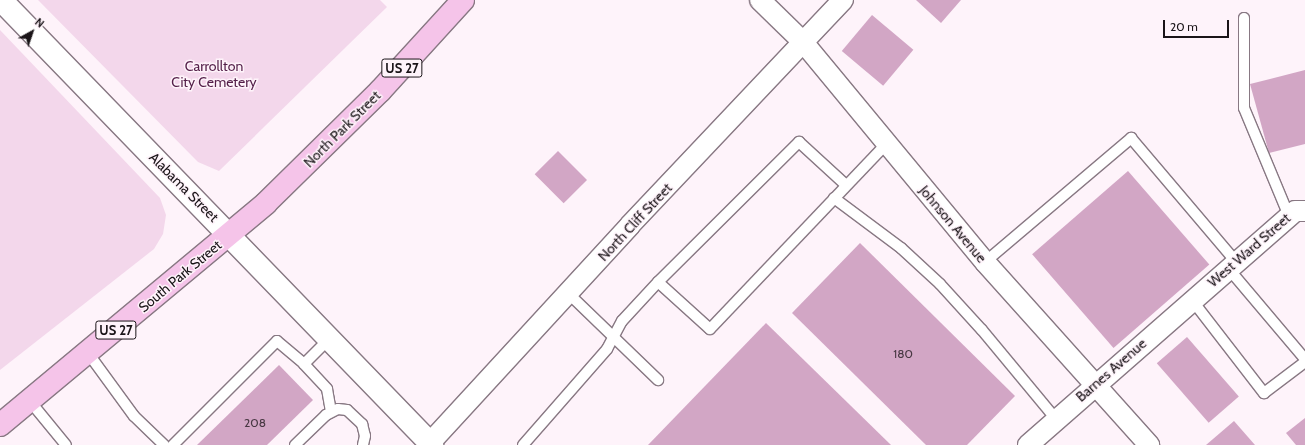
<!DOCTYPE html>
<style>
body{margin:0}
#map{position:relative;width:1305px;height:445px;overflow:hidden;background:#fef3fa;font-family:Cabin,sans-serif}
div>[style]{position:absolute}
.green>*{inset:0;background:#f3d7eb}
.building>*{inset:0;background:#d2a6c5;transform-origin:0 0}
.roads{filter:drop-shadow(1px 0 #887883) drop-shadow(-1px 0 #887883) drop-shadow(0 1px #887883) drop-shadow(0 -1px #887883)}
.lane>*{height:10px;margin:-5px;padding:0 5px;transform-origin:5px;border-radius:5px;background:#fff}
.street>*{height:20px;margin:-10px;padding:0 10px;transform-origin:10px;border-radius:10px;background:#fff}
.secondary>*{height:22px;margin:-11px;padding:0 11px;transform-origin:11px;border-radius:11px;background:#fff}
.primary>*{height:22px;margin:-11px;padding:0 11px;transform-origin:11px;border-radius:11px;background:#f5c4e9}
span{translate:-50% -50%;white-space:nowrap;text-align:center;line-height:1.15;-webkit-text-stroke:3px #fef3fa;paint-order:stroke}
.number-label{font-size:12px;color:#483843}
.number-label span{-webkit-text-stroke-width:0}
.shield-label span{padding:1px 3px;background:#fef3fa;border:1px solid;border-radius:3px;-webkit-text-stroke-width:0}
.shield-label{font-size:13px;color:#1a1418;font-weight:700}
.park-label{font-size:14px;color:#541f49}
.street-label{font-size:14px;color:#1a1418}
.north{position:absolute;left:12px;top:12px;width:40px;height:40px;-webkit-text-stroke:3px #fef3fa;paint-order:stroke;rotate:40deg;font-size:11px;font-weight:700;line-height:16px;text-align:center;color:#1a1418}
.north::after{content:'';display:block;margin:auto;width:14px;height:18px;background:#1a1418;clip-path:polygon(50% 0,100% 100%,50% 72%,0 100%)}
.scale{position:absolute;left:1163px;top:20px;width:66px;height:18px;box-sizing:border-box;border:2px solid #1a1418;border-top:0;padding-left:5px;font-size:12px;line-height:14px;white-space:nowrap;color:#1a1418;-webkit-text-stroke:3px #fef3fa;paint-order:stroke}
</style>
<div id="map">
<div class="green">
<div style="clip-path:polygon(38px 0,380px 0,387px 7px,219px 171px,198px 162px)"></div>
<div style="clip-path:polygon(0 30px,160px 198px,166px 215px,163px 234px,154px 249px,0 370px)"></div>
</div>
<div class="building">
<div style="clip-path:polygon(916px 0,961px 0,941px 23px)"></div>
<div style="left:872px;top:15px;width:54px;height:47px;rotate:40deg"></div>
<div style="clip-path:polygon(1305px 70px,1305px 144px,1269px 153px,1250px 84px)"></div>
<div style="left:558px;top:151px;width:41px;height:33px;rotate:45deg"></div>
<div style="left:1128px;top:171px;width:124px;height:127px;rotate:49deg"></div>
<div style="clip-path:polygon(860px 243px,1015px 396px,967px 445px,926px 445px,792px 313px)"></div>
<div style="clip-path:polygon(766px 323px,891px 445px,648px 445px)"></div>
<div style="left:1187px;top:337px;width:79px;height:40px;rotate:49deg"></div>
<div style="clip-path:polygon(279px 365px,313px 400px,267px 445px,197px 445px)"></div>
<div style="clip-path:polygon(1305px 418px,1305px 445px,1296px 445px,1286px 433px)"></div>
<div style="clip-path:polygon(1234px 421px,1255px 445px,1206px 445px)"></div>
</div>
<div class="roads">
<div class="lane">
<div style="left:1244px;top:18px;width:90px;rotate:90deg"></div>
<div style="left:1244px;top:108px;width:117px;rotate:67.4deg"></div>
<div style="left:834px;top:198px;width:84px;rotate:36.7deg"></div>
<div style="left:901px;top:248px;width:53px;rotate:42.7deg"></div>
<div style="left:940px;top:284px;width:62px;rotate:47.6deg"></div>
<div style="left:982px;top:330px;width:116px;rotate:50.3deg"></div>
<div style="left:985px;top:262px;width:192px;rotate:-40.3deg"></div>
<div style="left:1131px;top:138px;width:162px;rotate:49.7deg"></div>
<div style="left:1228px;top:268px;width:119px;rotate:49.8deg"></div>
<div style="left:658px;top:282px;width:199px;rotate:-44.8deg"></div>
<div style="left:799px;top:142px;width:64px;rotate:42.5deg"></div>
<div style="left:569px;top:294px;width:124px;rotate:44deg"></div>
<div style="left:1192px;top:300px;width:118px;rotate:52.3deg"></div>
<div style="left:1264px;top:393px;width:51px;rotate:-37.1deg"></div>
<div style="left:88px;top:353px;width:78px;rotate:53.9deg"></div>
<div style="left:134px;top:416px;width:42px;rotate:44deg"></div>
<div style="left:304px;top:364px;width:35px;rotate:-45deg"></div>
<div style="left:29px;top:400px;width:58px;rotate:50.6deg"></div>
<div style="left:173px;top:445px;width:147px;rotate:-45deg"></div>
<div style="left:277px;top:341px;width:35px;rotate:40deg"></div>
<div style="left:304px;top:364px;width:34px;rotate:47deg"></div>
<div style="left:327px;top:389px;width:22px;rotate:80deg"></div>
<div style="left:295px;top:445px;width:43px;rotate:-44.1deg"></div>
<div style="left:326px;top:415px;width:13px;rotate:-27deg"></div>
<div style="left:338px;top:409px;width:9px;rotate:6deg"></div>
<div style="left:347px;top:410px;width:21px;rotate:43deg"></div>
<div style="left:362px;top:424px;width:12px;rotate:76deg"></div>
<div style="left:365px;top:436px;width:9px;rotate:103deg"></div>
<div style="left:523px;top:445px;width:128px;rotate:-48.8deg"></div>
<div style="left:607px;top:349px;width:32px;rotate:-62deg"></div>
<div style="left:622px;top:321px;width:53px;rotate:-47.3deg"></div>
<div style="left:658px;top:282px;width:70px;rotate:42.1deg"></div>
<div style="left:710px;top:329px;width:255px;rotate:-46.4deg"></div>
</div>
<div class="street">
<div style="left:760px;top:0;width:60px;rotate:44.3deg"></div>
<div style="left:803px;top:42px;width:286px;rotate:50.4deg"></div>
<div style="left:985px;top:262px;width:246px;rotate:48.1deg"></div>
<div style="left:428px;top:445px;width:299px;rotate:-47.4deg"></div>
<div style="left:630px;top:225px;width:310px;rotate:-46.6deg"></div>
<div style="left:1028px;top:445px;width:355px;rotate:-41.2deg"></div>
<div style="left:1295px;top:211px;width:10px"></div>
</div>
<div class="secondary">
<div style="left:1px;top:0;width:620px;rotate:45.92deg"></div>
</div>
<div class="primary">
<div style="left:0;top:425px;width:346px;rotate:-39.8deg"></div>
<div style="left:266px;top:203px;width:160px;rotate:-44.5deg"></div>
<div style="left:380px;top:91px;width:123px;rotate:-47.6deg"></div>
</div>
</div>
<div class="number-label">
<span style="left:903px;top:354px">180</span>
<span style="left:255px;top:423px">208</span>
</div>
<div class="shield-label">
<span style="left:402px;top:68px">US 27</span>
<span style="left:116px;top:330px">US 27</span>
</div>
<div class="park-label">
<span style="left:214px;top:74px">Carrollton<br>City Cemetery</span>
</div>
<div class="street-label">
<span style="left:342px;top:129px;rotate:-45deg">North Park Street</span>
<span style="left:184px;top:187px;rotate:45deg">Alabama Street</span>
<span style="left:635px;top:222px;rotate:-47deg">North Cliff Street</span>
<span style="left:953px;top:224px;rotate:50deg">Johnson Avenue</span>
<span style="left:1249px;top:250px;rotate:-41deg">West Ward Street</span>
<span style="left:180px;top:276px;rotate:-40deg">South Park Street</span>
<span style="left:1111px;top:370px;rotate:-41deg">Barnes Avenue</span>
</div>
<div class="north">N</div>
<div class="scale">20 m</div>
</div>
